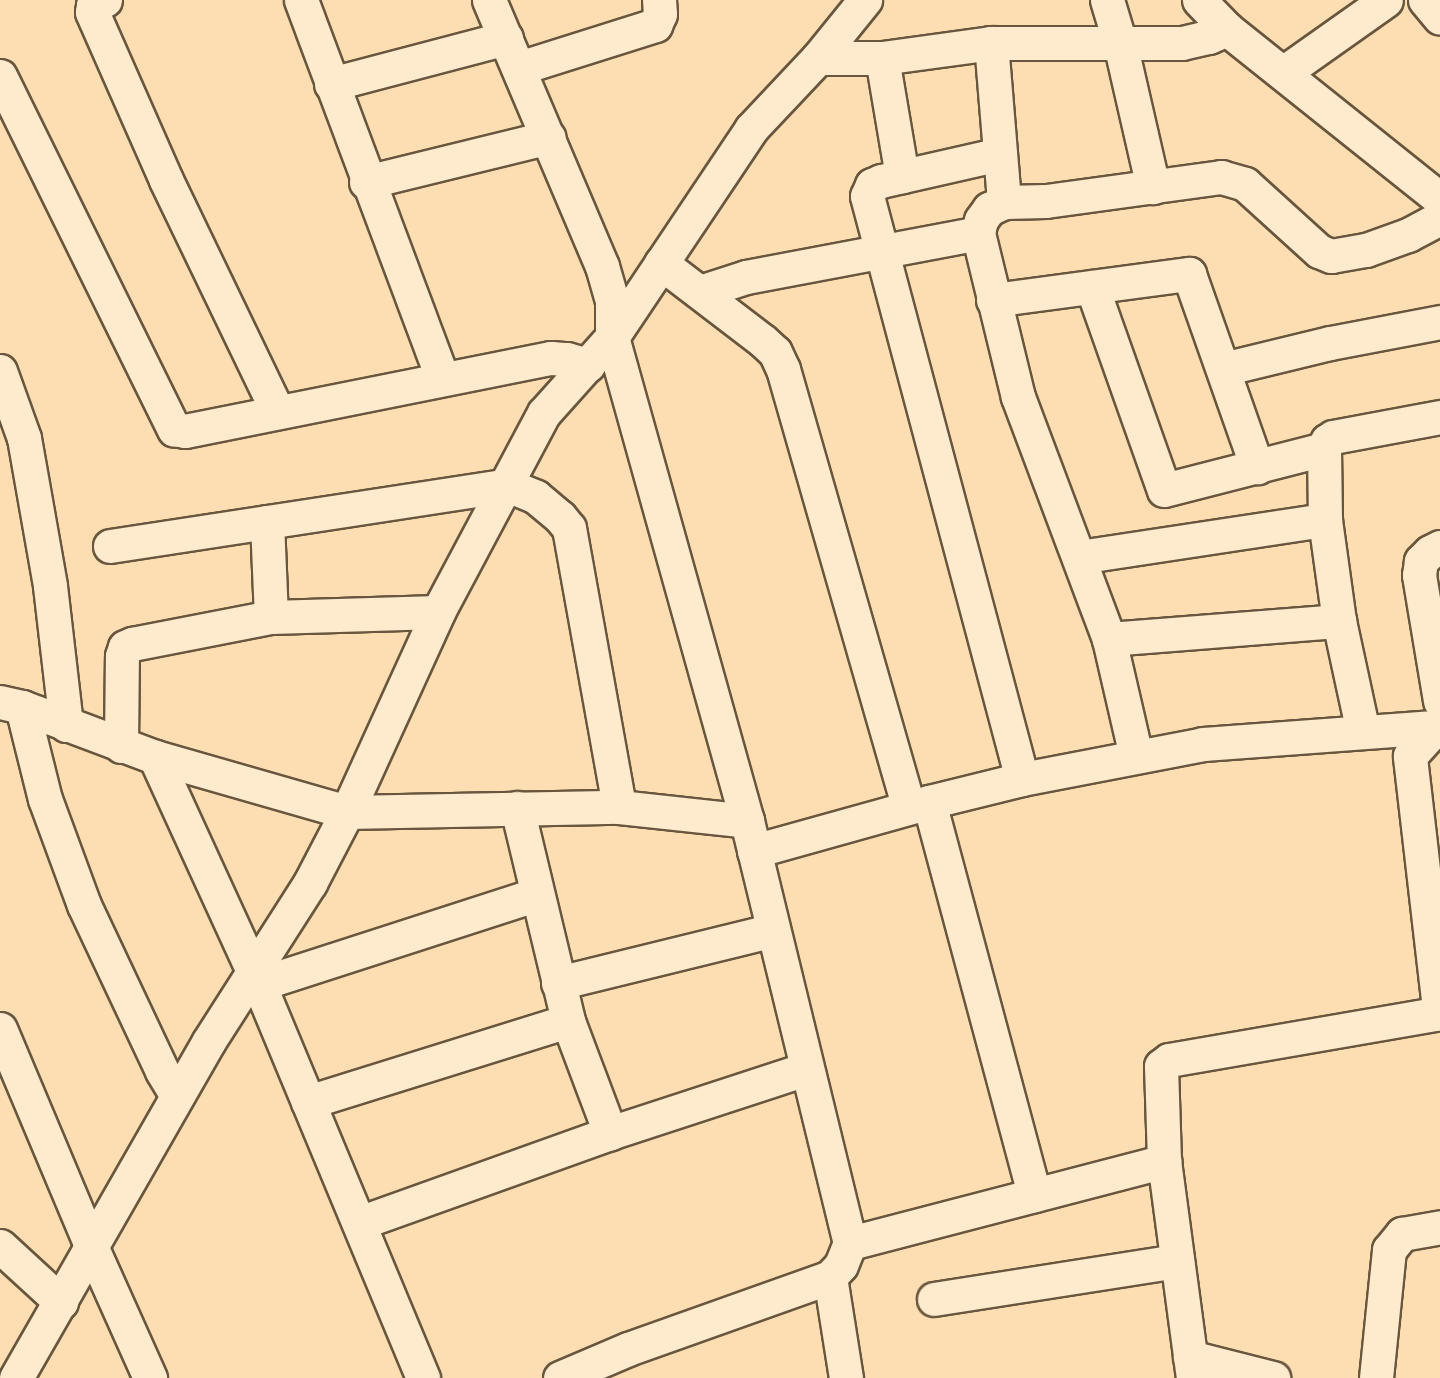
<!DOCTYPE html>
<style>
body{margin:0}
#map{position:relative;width:1440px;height:1378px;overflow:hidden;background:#fddeb2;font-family:"Libre Caslon Text",serif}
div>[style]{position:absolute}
.roads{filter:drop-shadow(2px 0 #68563e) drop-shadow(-2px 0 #68563e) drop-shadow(0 2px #68563e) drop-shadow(0 -2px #68563e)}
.street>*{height:33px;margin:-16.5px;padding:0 16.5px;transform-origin:16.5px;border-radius:16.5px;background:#feeacd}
span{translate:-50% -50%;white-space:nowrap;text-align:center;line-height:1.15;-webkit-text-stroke:4.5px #feeacd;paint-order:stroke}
</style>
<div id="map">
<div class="roads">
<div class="street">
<div style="left:105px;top:0;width:13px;rotate:157deg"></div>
<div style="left:93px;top:5px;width:7px;rotate:98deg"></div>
<div style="left:92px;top:12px;width:184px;rotate:66.2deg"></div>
<div style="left:166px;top:180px;width:256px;rotate:64.3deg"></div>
<div style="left:301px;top:0;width:403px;rotate:69.5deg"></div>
<div style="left:489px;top:0;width:289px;rotate:67deg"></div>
<div style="left:602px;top:266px;width:37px;rotate:74deg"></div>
<div style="left:612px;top:302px;width:35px;rotate:90deg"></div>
<div style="left:612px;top:337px;width:502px;rotate:74.41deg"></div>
<div style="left:747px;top:821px;width:434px;rotate:76.3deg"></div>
<div style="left:1107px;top:0;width:45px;rotate:73.2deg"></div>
<div style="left:1120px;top:43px;width:148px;rotate:77.1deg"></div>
<div style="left:1199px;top:0;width:40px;rotate:46deg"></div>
<div style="left:1227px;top:29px;width:273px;rotate:38.6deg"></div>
<div style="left:1425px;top:0;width:23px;rotate:50deg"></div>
<div style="left:991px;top:43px;width:160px;rotate:85.3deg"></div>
<div style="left:818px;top:58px;width:64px"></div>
<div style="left:882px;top:58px;width:110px;rotate:-7.8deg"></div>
<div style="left:991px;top:43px;width:191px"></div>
<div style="left:1182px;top:43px;width:28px;rotate:-13deg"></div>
<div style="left:1209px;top:37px;width:20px;rotate:-24deg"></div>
<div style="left:882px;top:58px;width:120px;rotate:80.4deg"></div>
<div style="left:519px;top:68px;width:143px;rotate:-17.5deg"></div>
<div style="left:655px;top:25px;width:12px;rotate:-66deg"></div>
<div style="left:660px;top:14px;width:14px;rotate:-94deg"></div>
<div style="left:1283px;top:73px;width:126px;rotate:-35.3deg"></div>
<div style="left:0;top:76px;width:394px;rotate:63.8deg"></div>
<div style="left:174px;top:429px;width:11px;rotate:10deg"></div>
<div style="left:185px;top:431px;width:373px;rotate:-11.3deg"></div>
<div style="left:551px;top:358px;width:16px;rotate:4deg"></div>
<div style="left:567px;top:359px;width:22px;rotate:16deg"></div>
<div style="left:331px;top:84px;width:181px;rotate:-14.7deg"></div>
<div style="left:1000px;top:154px;width:122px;rotate:167.2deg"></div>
<div style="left:881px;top:181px;width:10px;rotate:156deg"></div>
<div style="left:872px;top:185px;width:12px;rotate:114deg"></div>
<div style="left:867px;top:196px;width:603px;rotate:75.11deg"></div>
<div style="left:366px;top:182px;width:188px;rotate:-13.8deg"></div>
<div style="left:661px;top:263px;width:128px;rotate:37.4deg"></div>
<div style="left:763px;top:341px;width:16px;rotate:43deg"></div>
<div style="left:775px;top:352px;width:19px;rotate:65deg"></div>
<div style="left:783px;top:369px;width:456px;rotate:74deg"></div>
<div style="left:1092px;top:287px;width:215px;rotate:70.5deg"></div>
<div style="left:1164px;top:490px;width:165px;rotate:-14.4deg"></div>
<div style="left:700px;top:292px;width:48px;rotate:-18.1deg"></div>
<div style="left:746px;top:277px;width:236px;rotate:-10.7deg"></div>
<div style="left:993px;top:300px;width:198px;rotate:-7.6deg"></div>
<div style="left:1189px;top:274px;width:205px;rotate:70.6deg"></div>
<div style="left:1223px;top:369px;width:110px;rotate:-13.7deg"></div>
<div style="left:1330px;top:343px;width:112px;rotate:-10.8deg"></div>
<div style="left:0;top:371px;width:71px;rotate:70.3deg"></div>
<div style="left:24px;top:438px;width:150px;rotate:80deg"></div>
<div style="left:50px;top:586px;width:140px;rotate:83.4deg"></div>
<div style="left:267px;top:522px;width:95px;rotate:87.6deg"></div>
<div style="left:110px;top:546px;width:402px;rotate:-8.7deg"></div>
<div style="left:507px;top:485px;width:31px;rotate:22deg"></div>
<div style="left:536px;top:497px;width:31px;rotate:40deg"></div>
<div style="left:560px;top:517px;width:14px;rotate:51deg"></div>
<div style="left:569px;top:528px;width:283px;rotate:79.8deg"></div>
<div style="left:1440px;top:547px;width:11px;rotate:153deg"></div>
<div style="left:1430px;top:552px;width:13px;rotate:135deg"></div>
<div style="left:1421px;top:561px;width:14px;rotate:98deg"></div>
<div style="left:1419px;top:575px;width:128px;rotate:80.5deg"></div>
<div style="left:1079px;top:557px;width:249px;rotate:-8.6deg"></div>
<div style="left:1109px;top:639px;width:231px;rotate:-4.5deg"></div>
<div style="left:0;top:702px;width:23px;rotate:13deg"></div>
<div style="left:22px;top:707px;width:142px;rotate:20.6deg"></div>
<div style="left:155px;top:757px;width:200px;rotate:16deg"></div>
<div style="left:347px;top:812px;width:272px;rotate:-1.1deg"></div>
<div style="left:619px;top:807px;width:129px;rotate:6.2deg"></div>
<div style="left:22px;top:707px;width:95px;rotate:76deg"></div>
<div style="left:45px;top:799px;width:113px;rotate:69.8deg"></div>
<div style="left:84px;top:905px;width:183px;rotate:64.8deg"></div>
<div style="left:162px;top:1071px;width:29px;rotate:59deg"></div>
<div style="left:1363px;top:732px;width:114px;rotate:-102.2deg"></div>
<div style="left:1339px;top:621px;width:102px;rotate:-97.9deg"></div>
<div style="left:1325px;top:520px;width:71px;rotate:-90.8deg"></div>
<div style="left:1324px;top:449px;width:9px;rotate:-69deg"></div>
<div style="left:1327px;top:441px;width:7px;rotate:-34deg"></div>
<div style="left:1333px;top:437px;width:109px;rotate:-10.6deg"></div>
<div style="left:121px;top:746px;width:90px;rotate:-89.4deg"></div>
<div style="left:122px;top:656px;width:9px;rotate:-72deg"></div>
<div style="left:125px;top:647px;width:8px;rotate:-23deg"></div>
<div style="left:132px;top:644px;width:142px;rotate:-11deg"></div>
<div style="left:271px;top:617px;width:167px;rotate:-1.7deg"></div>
<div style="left:1136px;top:756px;width:120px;rotate:-103deg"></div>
<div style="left:1109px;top:639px;width:259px;rotate:-110.6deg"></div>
<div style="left:1018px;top:397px;width:169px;rotate:-103.7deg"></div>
<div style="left:978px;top:233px;width:13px;rotate:-77deg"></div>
<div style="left:981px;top:220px;width:14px;rotate:-54deg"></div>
<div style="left:989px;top:209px;width:17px;rotate:-25deg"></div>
<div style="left:1004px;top:202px;width:42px;rotate:-1.4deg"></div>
<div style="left:1046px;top:201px;width:177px;rotate:-7.8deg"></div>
<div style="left:1221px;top:177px;width:25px;rotate:16deg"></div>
<div style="left:1245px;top:184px;width:100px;rotate:42.2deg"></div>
<div style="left:1319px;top:251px;width:13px;rotate:23deg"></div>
<div style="left:1331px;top:256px;width:36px;rotate:-10deg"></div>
<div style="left:1366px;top:250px;width:45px;rotate:-19.7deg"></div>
<div style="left:1408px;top:235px;width:36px;rotate:-28deg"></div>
<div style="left:155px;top:757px;width:250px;rotate:65.4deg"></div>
<div style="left:259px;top:984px;width:427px;rotate:67.4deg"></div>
<div style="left:929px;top:802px;width:407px;rotate:75deg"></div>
<div style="left:517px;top:808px;width:219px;rotate:76.5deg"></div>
<div style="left:568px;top:1021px;width:120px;rotate:69.4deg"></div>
<div style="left:754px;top:851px;width:182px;rotate:-15.6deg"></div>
<div style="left:929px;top:802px;width:96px;rotate:-13.9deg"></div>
<div style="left:1022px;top:779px;width:184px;rotate:-10.9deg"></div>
<div style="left:1203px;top:744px;width:235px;rotate:-4.2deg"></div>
<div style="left:558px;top:983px;width:221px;rotate:-13.8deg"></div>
<div style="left:259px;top:984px;width:292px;rotate:-17.9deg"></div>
<div style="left:0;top:1029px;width:235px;rotate:67.2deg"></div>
<div style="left:91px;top:1246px;width:145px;rotate:65.9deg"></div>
<div style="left:308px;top:1102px;width:272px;rotate:-17.3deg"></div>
<div style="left:359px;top:1223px;width:267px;rotate:-19.7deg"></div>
<div style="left:610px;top:1133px;width:206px;rotate:-18.1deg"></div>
<div style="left:0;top:1246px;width:83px;rotate:42.6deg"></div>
<div style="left:830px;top:1277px;width:102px;rotate:81deg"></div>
<div style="left:934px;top:1299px;width:246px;rotate:-8.9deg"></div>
<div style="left:1190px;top:1357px;width:86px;rotate:14.2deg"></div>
<div style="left:16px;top:1378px;width:388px;rotate:-60.2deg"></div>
<div style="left:209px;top:1041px;width:188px;rotate:-57.4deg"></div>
<div style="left:310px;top:883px;width:80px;rotate:-62.5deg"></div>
<div style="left:347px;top:812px;width:220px;rotate:-65.5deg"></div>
<div style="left:438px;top:612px;width:225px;rotate:-62deg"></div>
<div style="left:544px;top:413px;width:102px;rotate:-48.2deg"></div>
<div style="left:612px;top:337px;width:250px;rotate:-56.2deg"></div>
<div style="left:751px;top:129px;width:98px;rotate:-46.7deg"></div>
<div style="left:818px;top:58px;width:75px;rotate:-51deg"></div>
<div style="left:560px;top:1378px;width:74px;rotate:-23.1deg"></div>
<div style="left:628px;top:1349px;width:214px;rotate:-19.6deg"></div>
<div style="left:830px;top:1277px;width:16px;rotate:-47deg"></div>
<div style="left:841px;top:1265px;width:24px;rotate:-68deg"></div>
<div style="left:850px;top:1243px;width:325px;rotate:-14.6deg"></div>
<div style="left:1193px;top:1378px;width:219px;rotate:-97.6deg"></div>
<div style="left:1164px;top:1161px;width:95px;rotate:-91.8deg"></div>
<div style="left:1161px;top:1066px;width:10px;rotate:-37deg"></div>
<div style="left:1169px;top:1060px;width:270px;rotate:-9.8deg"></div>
<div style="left:1435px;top:1014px;width:7px;rotate:-56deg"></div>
<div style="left:1439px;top:1008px;width:254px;rotate:-96.6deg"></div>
<div style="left:1410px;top:756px;width:45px;rotate:-47.7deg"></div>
<div style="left:1376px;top:1378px;width:129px;rotate:-84.2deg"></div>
<div style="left:1389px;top:1250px;width:21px;rotate:-51deg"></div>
<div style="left:1402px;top:1234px;width:39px;rotate:-10deg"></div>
</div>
</div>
</div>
